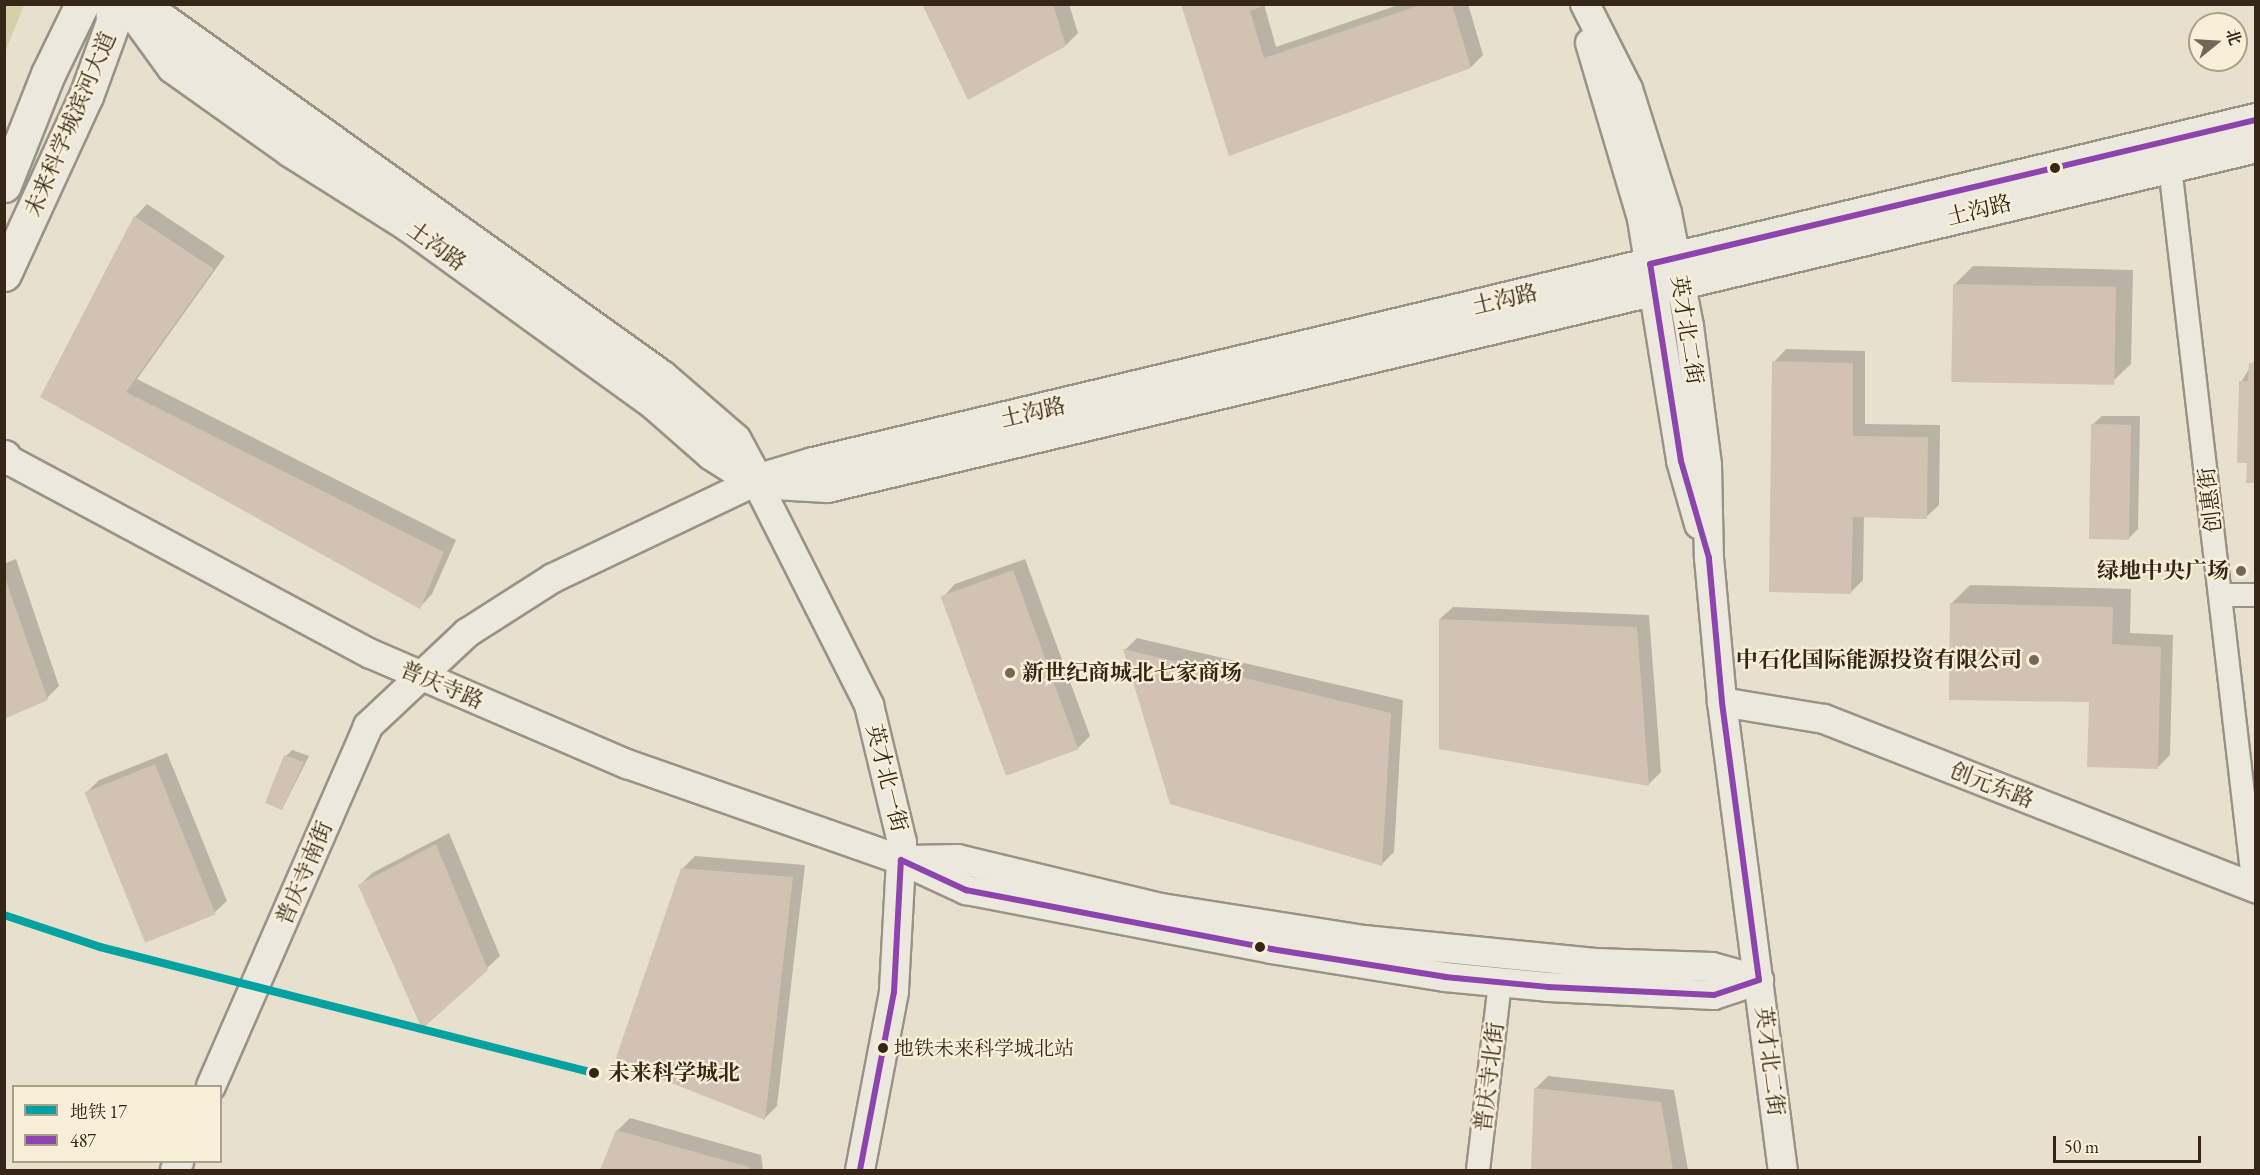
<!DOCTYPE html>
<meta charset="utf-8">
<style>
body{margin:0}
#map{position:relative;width:2260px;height:1175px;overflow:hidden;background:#e7e0cd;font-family:"EB Garamond","Noto Serif SC",serif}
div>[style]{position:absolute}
.green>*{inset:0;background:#d3d0aa}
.shadow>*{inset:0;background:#0003}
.building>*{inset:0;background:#d1c2b4;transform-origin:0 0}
.roads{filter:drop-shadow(2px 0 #999387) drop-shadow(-2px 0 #999387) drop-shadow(0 2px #999387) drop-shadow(0 -2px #999387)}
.minor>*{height:22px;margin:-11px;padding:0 11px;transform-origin:11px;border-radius:11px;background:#ece8de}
.tertiary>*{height:28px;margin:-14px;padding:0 14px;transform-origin:14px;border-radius:14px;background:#ece8de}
.secondary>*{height:33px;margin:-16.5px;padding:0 16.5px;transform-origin:16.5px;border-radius:16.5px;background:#ece8de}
.bus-1>*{height:6px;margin:-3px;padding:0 3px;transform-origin:3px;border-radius:3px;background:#8e44ad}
.metro-1>*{height:8px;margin:-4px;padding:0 4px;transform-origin:4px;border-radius:4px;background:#03a2a2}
.dots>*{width:16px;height:16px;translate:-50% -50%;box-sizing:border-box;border:3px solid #f7efd7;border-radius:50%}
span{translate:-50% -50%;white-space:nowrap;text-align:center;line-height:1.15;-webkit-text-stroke:4.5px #f7efd7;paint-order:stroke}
.bus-label{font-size:20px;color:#352618}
.left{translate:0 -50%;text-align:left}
.street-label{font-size:22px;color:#352618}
.poi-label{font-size:22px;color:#352618;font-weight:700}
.right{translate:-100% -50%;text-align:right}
.stop-label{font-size:22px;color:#352618;font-weight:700}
.frame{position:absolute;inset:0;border:6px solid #352618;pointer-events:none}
.legend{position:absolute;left:12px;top:1085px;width:210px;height:78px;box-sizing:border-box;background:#f7efd7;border:2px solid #a99f8b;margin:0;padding:8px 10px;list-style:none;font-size:18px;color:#352618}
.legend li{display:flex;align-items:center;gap:12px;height:30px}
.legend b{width:30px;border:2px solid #a99f8b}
.north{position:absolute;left:2188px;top:12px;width:60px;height:60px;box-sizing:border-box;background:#f7efd7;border:2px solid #a99f8b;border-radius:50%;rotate:72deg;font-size:16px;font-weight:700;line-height:24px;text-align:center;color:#352618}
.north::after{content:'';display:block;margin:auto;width:21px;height:27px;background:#736757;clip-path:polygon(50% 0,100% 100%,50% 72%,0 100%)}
.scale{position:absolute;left:2053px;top:1136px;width:148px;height:27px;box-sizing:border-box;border:3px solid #352618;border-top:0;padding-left:8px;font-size:18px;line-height:21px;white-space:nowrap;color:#352618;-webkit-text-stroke:4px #f7efd7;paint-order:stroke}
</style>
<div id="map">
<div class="green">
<div style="clip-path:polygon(5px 4px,24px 5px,5px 52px,4px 5px)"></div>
</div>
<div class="shadow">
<div style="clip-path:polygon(924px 4px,1069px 4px,1078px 33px,1066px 45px)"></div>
<div style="clip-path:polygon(1183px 4px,1264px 4px,1276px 47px,1401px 4px,1468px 4px,1483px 55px,1471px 67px,1230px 154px)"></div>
<div style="clip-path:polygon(147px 204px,225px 256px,137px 379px,456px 540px,432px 594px,420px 607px,42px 396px,135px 217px)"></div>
<div style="clip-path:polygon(1973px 266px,2133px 270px,2131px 364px,2112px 382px,1954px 285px)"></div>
<div style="clip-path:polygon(1786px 349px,1865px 351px,1865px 424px,1940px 425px,1939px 505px,1926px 517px,1864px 516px,1863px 580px,1851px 592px,1774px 362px)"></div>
<div style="clip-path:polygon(2256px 358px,2256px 481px,2248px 462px,2241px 382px)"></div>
<div style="clip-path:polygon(2102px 416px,2140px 416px,2138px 529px,2128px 539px,2092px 425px)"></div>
<div style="clip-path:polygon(16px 559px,59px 686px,47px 698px,4px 717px,4px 564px)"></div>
<div style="clip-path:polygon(1025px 559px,1090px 736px,1078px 748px,943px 597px,955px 584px)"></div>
<div style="clip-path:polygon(1970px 585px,2131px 589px,2130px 633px,2173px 635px,2170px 755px,2157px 768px,2091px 701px,1952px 603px)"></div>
<div style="clip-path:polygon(1453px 607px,1649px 615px,1661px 772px,1649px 784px,1440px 619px)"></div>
<div style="clip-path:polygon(1137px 638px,1403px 700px,1394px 852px,1382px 864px,1125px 650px)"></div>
<div style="clip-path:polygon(292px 750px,309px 756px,282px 809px,286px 756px)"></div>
<div style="clip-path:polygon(167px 753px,227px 901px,214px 913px,86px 793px,99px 780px)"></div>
<div style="clip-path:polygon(449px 833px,500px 956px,423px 1027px,360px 885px,372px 873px)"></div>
<div style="clip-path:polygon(695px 856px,805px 865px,777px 1106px,765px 1118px,682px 869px)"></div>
<div style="clip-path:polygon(1548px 1076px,1674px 1090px,1688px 1170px,1533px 1170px,1535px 1089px)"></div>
<div style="clip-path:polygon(630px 1118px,761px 1155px,763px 1170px,601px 1170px,617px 1131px)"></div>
</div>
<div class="building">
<div style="clip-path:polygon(922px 4px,1053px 4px,1066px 46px,968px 100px)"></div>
<div style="clip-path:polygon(1181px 4px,1268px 4px,1250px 11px,1264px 58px,1423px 4px,1452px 4px,1471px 68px,1229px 156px)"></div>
<div style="clip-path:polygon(134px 216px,214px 269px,126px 392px,444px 552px,420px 609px,40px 397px)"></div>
<div style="left:1953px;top:284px;width:163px;height:98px;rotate:1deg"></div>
<div style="clip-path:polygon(1772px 361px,1853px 363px,1853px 436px,1928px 437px,1927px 519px,1853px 517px,1851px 594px,1769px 592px)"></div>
<div style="clip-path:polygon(2249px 363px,2256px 363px,2256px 483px,2246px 483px,2247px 463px,2237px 463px,2239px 381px,2248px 381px)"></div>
<div style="left:2091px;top:424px;width:40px;height:115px;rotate:1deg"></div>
<div style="left:1013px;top:570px;width:191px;height:77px;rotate:70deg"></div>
<div style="clip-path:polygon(4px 575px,48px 700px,4px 719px)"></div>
<div style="clip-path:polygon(1950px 603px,2113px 607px,2112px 644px,2161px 647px,2158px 769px,2087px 767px,2089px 702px,1949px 700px)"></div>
<div style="clip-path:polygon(1439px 619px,1637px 627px,1649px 786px,1439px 749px)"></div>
<div style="clip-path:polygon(1123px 649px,1391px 713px,1382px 866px,1170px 804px)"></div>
<div style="clip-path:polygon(284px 755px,304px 762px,282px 810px,265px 803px)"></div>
<div style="left:155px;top:764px;width:162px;height:76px;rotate:68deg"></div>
<div style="clip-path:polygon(436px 844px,488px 970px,422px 1029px,358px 885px)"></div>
<div style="clip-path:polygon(681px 868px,793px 877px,765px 1120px,615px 1061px)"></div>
<div style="clip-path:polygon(1534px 1088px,1661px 1102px,1673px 1170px,1531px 1170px)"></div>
<div style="clip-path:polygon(616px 1130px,749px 1167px,750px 1170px,600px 1170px)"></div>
</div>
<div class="roads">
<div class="minor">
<div style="left:2172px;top:184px;width:709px;rotate:83.36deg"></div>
<div style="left:2222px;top:595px;width:34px"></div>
<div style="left:1478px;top:1170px;width:188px;rotate:-83.3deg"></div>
</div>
<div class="tertiary">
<div style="left:1585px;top:4px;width:95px;rotate:63.2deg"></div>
<div style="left:1628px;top:89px;width:130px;rotate:72.5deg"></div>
<div style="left:1667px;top:213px;width:115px;rotate:79deg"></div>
<div style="left:1689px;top:326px;width:140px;rotate:82.6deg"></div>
<div style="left:1707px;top:465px;width:93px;rotate:88.8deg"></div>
<div style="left:1709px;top:558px;width:145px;rotate:84.8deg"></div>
<div style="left:1722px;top:702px;width:472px;rotate:82.6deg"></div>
<div style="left:1590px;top:43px;width:184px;rotate:73.5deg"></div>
<div style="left:1642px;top:219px;width:245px;rotate:80.8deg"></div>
<div style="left:1681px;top:461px;width:66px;rotate:74.1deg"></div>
<div style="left:5px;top:458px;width:415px;rotate:28.2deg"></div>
<div style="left:371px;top:654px;width:279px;rotate:23.3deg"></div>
<div style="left:627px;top:764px;width:290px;rotate:19.3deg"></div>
<div style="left:901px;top:860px;width:72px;rotate:24.8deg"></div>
<div style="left:966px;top:890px;width:311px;rotate:10.9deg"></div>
<div style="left:1271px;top:949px;width:176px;rotate:9.1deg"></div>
<div style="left:1445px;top:977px;width:103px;rotate:5.5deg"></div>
<div style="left:1548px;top:987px;width:166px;rotate:2.8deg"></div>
<div style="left:1714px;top:995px;width:47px;rotate:-18.4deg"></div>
<div style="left:1722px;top:702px;width:103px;rotate:9.5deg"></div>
<div style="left:1824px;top:719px;width:464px;rotate:21.4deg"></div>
<div style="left:909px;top:860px;width:49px;rotate:-1.2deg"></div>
<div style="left:958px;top:859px;width:209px;rotate:13.6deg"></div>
<div style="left:1161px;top:908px;width:206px;rotate:9deg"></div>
<div style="left:1364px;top:940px;width:232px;rotate:5.7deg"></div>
<div style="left:1595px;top:963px;width:117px;rotate:2deg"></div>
<div style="left:1712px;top:967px;width:49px;rotate:15.5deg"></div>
<div style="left:211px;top:1086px;width:393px;rotate:-66.4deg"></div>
<div style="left:368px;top:726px;width:136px;rotate:-43.2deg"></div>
<div style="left:467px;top:633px;width:102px;rotate:-32.6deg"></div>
<div style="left:553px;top:578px;width:225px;rotate:-25.5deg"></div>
<div style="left:756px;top:481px;width:251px;rotate:63.2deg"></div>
<div style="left:869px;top:705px;width:141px;rotate:76.5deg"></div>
<div style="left:902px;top:842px;width:150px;rotate:93.1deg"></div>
<div style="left:894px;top:992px;width:181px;rotate:100.8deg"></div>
<div style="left:175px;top:1170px;width:9px;rotate:-63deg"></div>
</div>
<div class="secondary">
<div style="left:128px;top:4px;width:77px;rotate:54deg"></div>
<div style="left:173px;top:66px;width:145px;rotate:35.4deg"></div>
<div style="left:291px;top:150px;width:138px;rotate:32.3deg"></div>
<div style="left:408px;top:224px;width:304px;rotate:35.9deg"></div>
<div style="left:654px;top:402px;width:77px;rotate:41.3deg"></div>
<div style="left:712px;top:453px;width:52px;rotate:32.5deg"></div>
<div style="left:756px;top:481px;width:71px;rotate:3.2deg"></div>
<div style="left:827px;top:485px;width:1469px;rotate:-13.38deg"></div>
<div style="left:144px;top:7px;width:636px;rotate:35.59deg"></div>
<div style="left:661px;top:377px;width:96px;rotate:40.8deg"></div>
<div style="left:734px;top:440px;width:47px;rotate:61.8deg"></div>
<div style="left:756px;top:481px;width:59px;rotate:-16.6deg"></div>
<div style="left:813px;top:464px;width:1483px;rotate:-13.41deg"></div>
<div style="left:4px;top:185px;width:119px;rotate:-68.4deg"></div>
<div style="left:48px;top:74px;width:78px;rotate:-64.1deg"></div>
<div style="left:4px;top:274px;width:196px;rotate:-65.3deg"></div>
<div style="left:86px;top:96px;width:79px;rotate:-70deg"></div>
<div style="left:113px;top:22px;width:18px;rotate:-93deg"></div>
<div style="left:4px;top:457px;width:1px;rotate:90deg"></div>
</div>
</div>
<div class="bus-1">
<div style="left:901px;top:860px;width:72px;rotate:24.8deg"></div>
<div style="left:966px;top:890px;width:311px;rotate:10.9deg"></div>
<div style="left:1271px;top:949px;width:176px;rotate:9.1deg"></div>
<div style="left:1445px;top:977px;width:103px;rotate:5.5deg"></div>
<div style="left:1548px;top:987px;width:166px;rotate:2.8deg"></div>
<div style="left:1714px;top:995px;width:47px;rotate:-18.4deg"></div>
<div style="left:1759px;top:980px;width:280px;rotate:-97.6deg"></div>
<div style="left:1722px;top:702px;width:145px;rotate:-95.2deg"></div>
<div style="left:1709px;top:558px;width:101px;rotate:-106.1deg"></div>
<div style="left:1681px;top:461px;width:199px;rotate:-98.9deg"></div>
<div style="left:1650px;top:264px;width:623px;rotate:-13.37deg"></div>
<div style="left:860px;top:1170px;width:181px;rotate:-79.2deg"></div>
<div style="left:894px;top:992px;width:132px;rotate:-87deg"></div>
</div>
<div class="metro-1">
<div style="left:4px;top:915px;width:101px;rotate:18.4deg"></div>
<div style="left:100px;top:947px;width:510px;rotate:14.31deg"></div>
</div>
<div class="dots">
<div style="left:2055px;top:168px;background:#352618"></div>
<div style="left:2241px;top:571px;background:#736757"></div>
<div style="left:2034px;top:660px;background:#736757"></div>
<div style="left:1010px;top:673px;background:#736757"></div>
<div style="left:1260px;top:947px;background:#352618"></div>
<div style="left:883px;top:1048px;background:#352618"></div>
<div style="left:594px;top:1073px;background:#352618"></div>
</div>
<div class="bus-label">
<span class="left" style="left:894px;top:1048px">地铁未来科学城北站</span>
</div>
<div class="street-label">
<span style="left:70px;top:124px;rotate:-67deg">未来科学城滨河大道</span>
<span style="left:1979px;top:210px;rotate:-14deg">土沟路</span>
<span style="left:437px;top:246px;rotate:36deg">土沟路</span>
<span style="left:1505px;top:299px;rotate:-13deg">土沟路</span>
<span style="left:1687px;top:330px;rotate:81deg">英才北二街</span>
<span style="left:1033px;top:412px;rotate:-13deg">土沟路</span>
<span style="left:2210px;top:500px;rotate:-97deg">创惠街</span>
<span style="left:442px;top:685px;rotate:23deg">普庆寺路</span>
<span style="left:887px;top:778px;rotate:76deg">英才北一街</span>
<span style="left:1992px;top:785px;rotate:21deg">创元东路</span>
<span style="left:304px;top:873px;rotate:-67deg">普庆寺南街</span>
<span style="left:1770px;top:1061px;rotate:83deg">英才北二街</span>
<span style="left:1489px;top:1077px;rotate:-83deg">普庆寺北街</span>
</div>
<div class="poi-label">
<span class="right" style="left:2229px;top:571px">绿地中央广场</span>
<span class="right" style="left:2022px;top:660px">中石化国际能源投资有限公司</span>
<span class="left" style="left:1022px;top:673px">新世纪商城北七家商场</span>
</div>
<div class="stop-label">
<span class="left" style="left:608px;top:1073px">未来科学城北</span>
</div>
<div class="frame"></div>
<ul class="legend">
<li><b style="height:8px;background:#03a2a2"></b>地铁 17</li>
<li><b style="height:8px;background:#8e44ad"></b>487</li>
</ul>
<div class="north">北</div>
<div class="scale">50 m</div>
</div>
